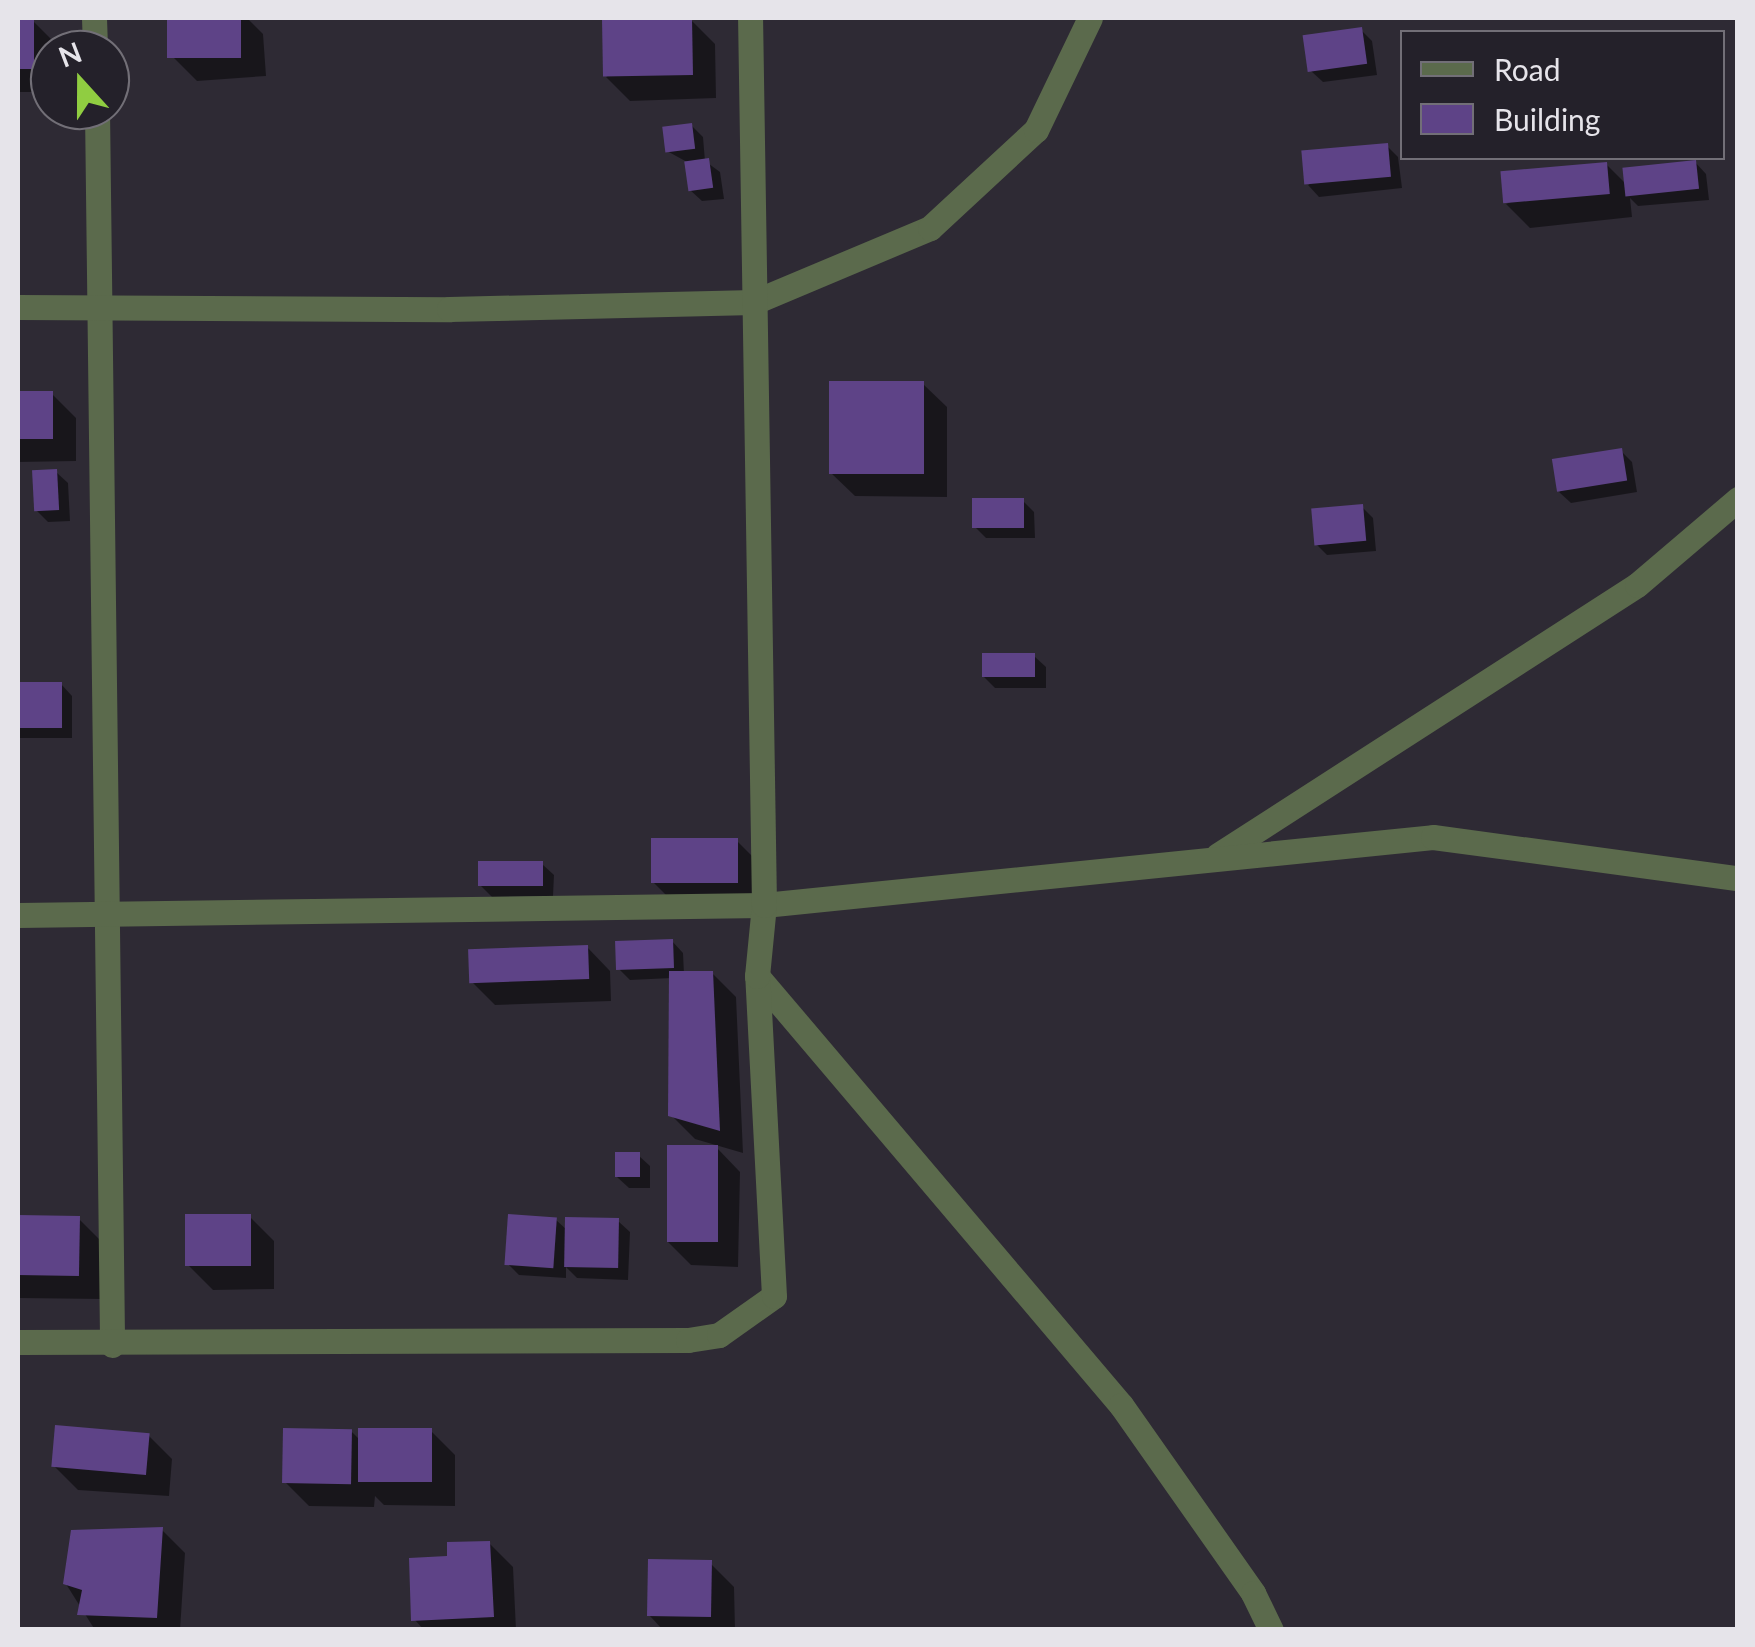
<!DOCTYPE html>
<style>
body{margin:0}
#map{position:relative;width:1755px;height:1647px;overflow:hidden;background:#2e2a34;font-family:Lato,sans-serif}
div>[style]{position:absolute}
.shadow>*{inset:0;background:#0007}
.building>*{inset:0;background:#5e4387;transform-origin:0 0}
.minor>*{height:25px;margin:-12.5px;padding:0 12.5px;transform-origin:12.5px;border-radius:12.5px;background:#5b6a4c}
span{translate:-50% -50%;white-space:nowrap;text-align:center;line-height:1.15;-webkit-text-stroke:10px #24212a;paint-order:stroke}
.frame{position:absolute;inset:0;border:20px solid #e6e4ea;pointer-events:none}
.legend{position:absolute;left:1400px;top:30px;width:325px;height:130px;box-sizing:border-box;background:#24212a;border:2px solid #726f77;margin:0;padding:12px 18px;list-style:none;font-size:30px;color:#e6e4ea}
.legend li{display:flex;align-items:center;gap:20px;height:50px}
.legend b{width:50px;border:2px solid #726f77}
.north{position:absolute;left:30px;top:30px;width:100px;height:100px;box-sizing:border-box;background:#24212a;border:2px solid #726f77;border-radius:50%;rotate:339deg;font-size:28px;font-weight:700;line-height:40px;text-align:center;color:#e6e4ea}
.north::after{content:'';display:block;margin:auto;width:35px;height:45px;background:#90cd41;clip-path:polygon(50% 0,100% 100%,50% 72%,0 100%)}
</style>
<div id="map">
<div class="shadow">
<div style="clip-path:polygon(170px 18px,247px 18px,263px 34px,266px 76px,197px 81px,173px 57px)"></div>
<div style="clip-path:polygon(691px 20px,715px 44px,716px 98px,630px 101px,606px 77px)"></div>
<div style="clip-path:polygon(18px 21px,33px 21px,57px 45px,50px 50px,50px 92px,18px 92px)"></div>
<div style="clip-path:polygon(1361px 30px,1372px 41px,1377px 75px,1323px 82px,1311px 71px)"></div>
<div style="clip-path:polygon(691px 125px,703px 137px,705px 161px,720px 172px,724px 199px,702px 201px,690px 190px,687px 162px,667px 151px)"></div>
<div style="clip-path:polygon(1387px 146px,1398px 157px,1402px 188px,1319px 197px,1308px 185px)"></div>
<div style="clip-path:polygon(1695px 162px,1706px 174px,1709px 200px,1638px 206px,1630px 198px,1632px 217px,1530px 228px,1506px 204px,1606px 164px,1626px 184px)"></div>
<div style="clip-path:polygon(923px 384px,947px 407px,947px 497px,855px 496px,831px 473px)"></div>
<div style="clip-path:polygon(18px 394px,52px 394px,76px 418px,76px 461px,18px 462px)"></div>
<div style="clip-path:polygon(1621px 451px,1632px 462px,1637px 492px,1571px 503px,1559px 492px)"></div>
<div style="clip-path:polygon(56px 472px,68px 483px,70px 521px,48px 522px,36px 510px)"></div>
<div style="clip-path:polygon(1023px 501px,1034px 512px,1035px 538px,986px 538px,975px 527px)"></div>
<div style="clip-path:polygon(1362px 507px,1373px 518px,1376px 551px,1327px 555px,1316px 544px)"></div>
<div style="clip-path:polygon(1034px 656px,1046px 667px,1046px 688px,995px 688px,984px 677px)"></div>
<div style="clip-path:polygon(18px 684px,61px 684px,72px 696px,72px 738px,20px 738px)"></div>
<div style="clip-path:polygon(737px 841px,761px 865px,761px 906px,677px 906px,653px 882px)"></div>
<div style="clip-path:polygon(542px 864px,554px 875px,553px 896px,492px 897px,480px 885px)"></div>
<div style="clip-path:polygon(672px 941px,683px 953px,684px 974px,712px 973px,736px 997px,743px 1153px,695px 1139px,671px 1115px,672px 978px,630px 980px,618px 968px)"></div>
<div style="clip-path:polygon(587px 947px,610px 971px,611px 1001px,495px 1005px,471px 981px)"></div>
<div style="clip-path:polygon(717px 1148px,740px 1172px,738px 1267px,691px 1265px,667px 1241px)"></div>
<div style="clip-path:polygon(638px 1155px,650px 1166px,650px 1188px,629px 1188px,617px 1177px)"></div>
<div style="clip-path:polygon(250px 1217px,274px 1241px,274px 1289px,213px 1290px,189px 1266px)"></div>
<div style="clip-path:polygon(79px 1219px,103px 1243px,102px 1299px,18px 1298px,18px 1221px)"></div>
<div style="clip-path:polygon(556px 1220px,567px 1230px,618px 1221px,630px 1232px,628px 1280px,577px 1278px,566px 1267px,566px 1278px,519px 1275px,508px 1264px)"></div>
<div style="clip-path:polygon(351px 1431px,360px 1440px,431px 1431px,455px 1455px,455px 1506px,384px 1505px,375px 1496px,374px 1507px,309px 1506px,285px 1482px)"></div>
<div style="clip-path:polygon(148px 1435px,172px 1459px,169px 1496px,78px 1490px,54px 1466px)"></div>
<div style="clip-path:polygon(162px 1530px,185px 1553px,180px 1630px,95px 1630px,66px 1584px)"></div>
<div style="clip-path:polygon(489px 1543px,513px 1567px,516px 1630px,424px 1630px,414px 1619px,450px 1559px)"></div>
<div style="clip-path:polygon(710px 1563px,734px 1587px,735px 1630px,663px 1630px,649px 1615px)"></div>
</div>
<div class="building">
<div style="left:167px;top:18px;width:74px;height:40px"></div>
<div style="left:692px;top:18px;width:57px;height:90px;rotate:89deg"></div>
<div style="left:18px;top:19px;width:16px;height:50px"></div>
<div style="left:1362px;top:27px;width:37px;height:60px;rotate:82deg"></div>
<div style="left:692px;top:123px;width:26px;height:30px;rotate:83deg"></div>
<div style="left:1388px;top:143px;width:34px;height:87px;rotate:85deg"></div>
<div style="left:709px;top:158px;width:30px;height:25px;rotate:82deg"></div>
<div style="left:1696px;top:160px;width:29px;height:74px;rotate:84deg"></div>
<div style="left:1607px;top:162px;width:32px;height:107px;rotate:85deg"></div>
<div style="left:829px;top:381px;width:95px;height:93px"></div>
<div style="left:18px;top:391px;width:35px;height:48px"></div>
<div style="left:1622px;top:448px;width:33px;height:71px;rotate:81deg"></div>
<div style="left:57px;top:469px;width:41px;height:25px;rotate:87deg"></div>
<div style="left:972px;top:498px;width:52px;height:30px"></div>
<div style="left:1363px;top:504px;width:37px;height:52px;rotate:85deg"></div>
<div style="left:1035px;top:653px;width:24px;height:53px;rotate:90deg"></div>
<div style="left:18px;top:682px;width:44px;height:46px"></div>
<div style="left:651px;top:838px;width:87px;height:45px"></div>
<div style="left:543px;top:861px;width:25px;height:65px;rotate:90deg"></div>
<div style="left:673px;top:939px;width:29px;height:58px;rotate:88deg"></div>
<div style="left:588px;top:945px;width:34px;height:120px;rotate:88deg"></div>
<div style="clip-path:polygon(669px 971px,713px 971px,720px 1131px,668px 1116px)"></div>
<div style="left:667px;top:1145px;width:51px;height:97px"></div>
<div style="left:640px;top:1152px;width:25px;height:25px;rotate:90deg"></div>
<div style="left:251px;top:1214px;width:52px;height:66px;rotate:90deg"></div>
<div style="left:508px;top:1214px;width:49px;height:51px;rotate:4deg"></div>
<div style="left:80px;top:1216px;width:60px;height:62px;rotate:91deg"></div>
<div style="left:565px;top:1217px;width:54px;height:50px;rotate:1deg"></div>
<div style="left:55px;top:1425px;width:95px;height:42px;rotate:5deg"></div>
<div style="left:283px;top:1428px;width:69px;height:55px;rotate:1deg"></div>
<div style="left:358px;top:1428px;width:74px;height:54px"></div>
<div style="clip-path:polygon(163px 1527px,157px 1618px,77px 1615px,82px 1590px,63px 1584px,71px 1530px)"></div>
<div style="clip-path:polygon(490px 1541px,494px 1617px,411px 1621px,409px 1558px,447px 1556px,447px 1542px)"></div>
<div style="left:648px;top:1559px;width:64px;height:57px;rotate:1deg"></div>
</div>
<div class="minor">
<div style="left:94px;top:18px;width:32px;rotate:88deg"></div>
<div style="left:97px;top:110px;width:1235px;rotate:89.3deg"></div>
<div style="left:18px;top:307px;width:431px;rotate:0.3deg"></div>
<div style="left:449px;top:309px;width:305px;rotate:-1.3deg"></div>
<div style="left:754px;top:302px;width:191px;rotate:-22.8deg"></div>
<div style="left:930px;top:228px;width:144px;rotate:-42.8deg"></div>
<div style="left:1036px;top:130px;width:124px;rotate:-64.3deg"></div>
<div style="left:1218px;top:855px;width:498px;rotate:-32.8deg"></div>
<div style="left:1637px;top:585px;width:133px;rotate:-40.4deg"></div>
<div style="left:18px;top:915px;width:746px;rotate:-0.77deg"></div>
<div style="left:764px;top:905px;width:672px;rotate:-5.8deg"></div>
<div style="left:1433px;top:837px;width:308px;rotate:7.7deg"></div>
<div style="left:757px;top:976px;width:563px;rotate:49.69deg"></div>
<div style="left:1121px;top:1405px;width:230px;rotate:54.9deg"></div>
<div style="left:1253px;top:1593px;width:41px;rotate:64.1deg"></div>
<div style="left:18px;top:1342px;width:670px;rotate:-0.17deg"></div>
<div style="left:688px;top:1340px;width:31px;rotate:-9deg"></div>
<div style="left:719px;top:1335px;width:67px;rotate:-35.3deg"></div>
<div style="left:774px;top:1296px;width:320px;rotate:-93deg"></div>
<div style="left:757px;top:976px;width:71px;rotate:-84.4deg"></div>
<div style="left:764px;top:905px;width:887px;rotate:-90.9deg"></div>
</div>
<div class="frame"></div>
<ul class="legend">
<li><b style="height:12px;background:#5b6a4c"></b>Road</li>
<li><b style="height:28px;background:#5e4387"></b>Building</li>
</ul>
<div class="north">N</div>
</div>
